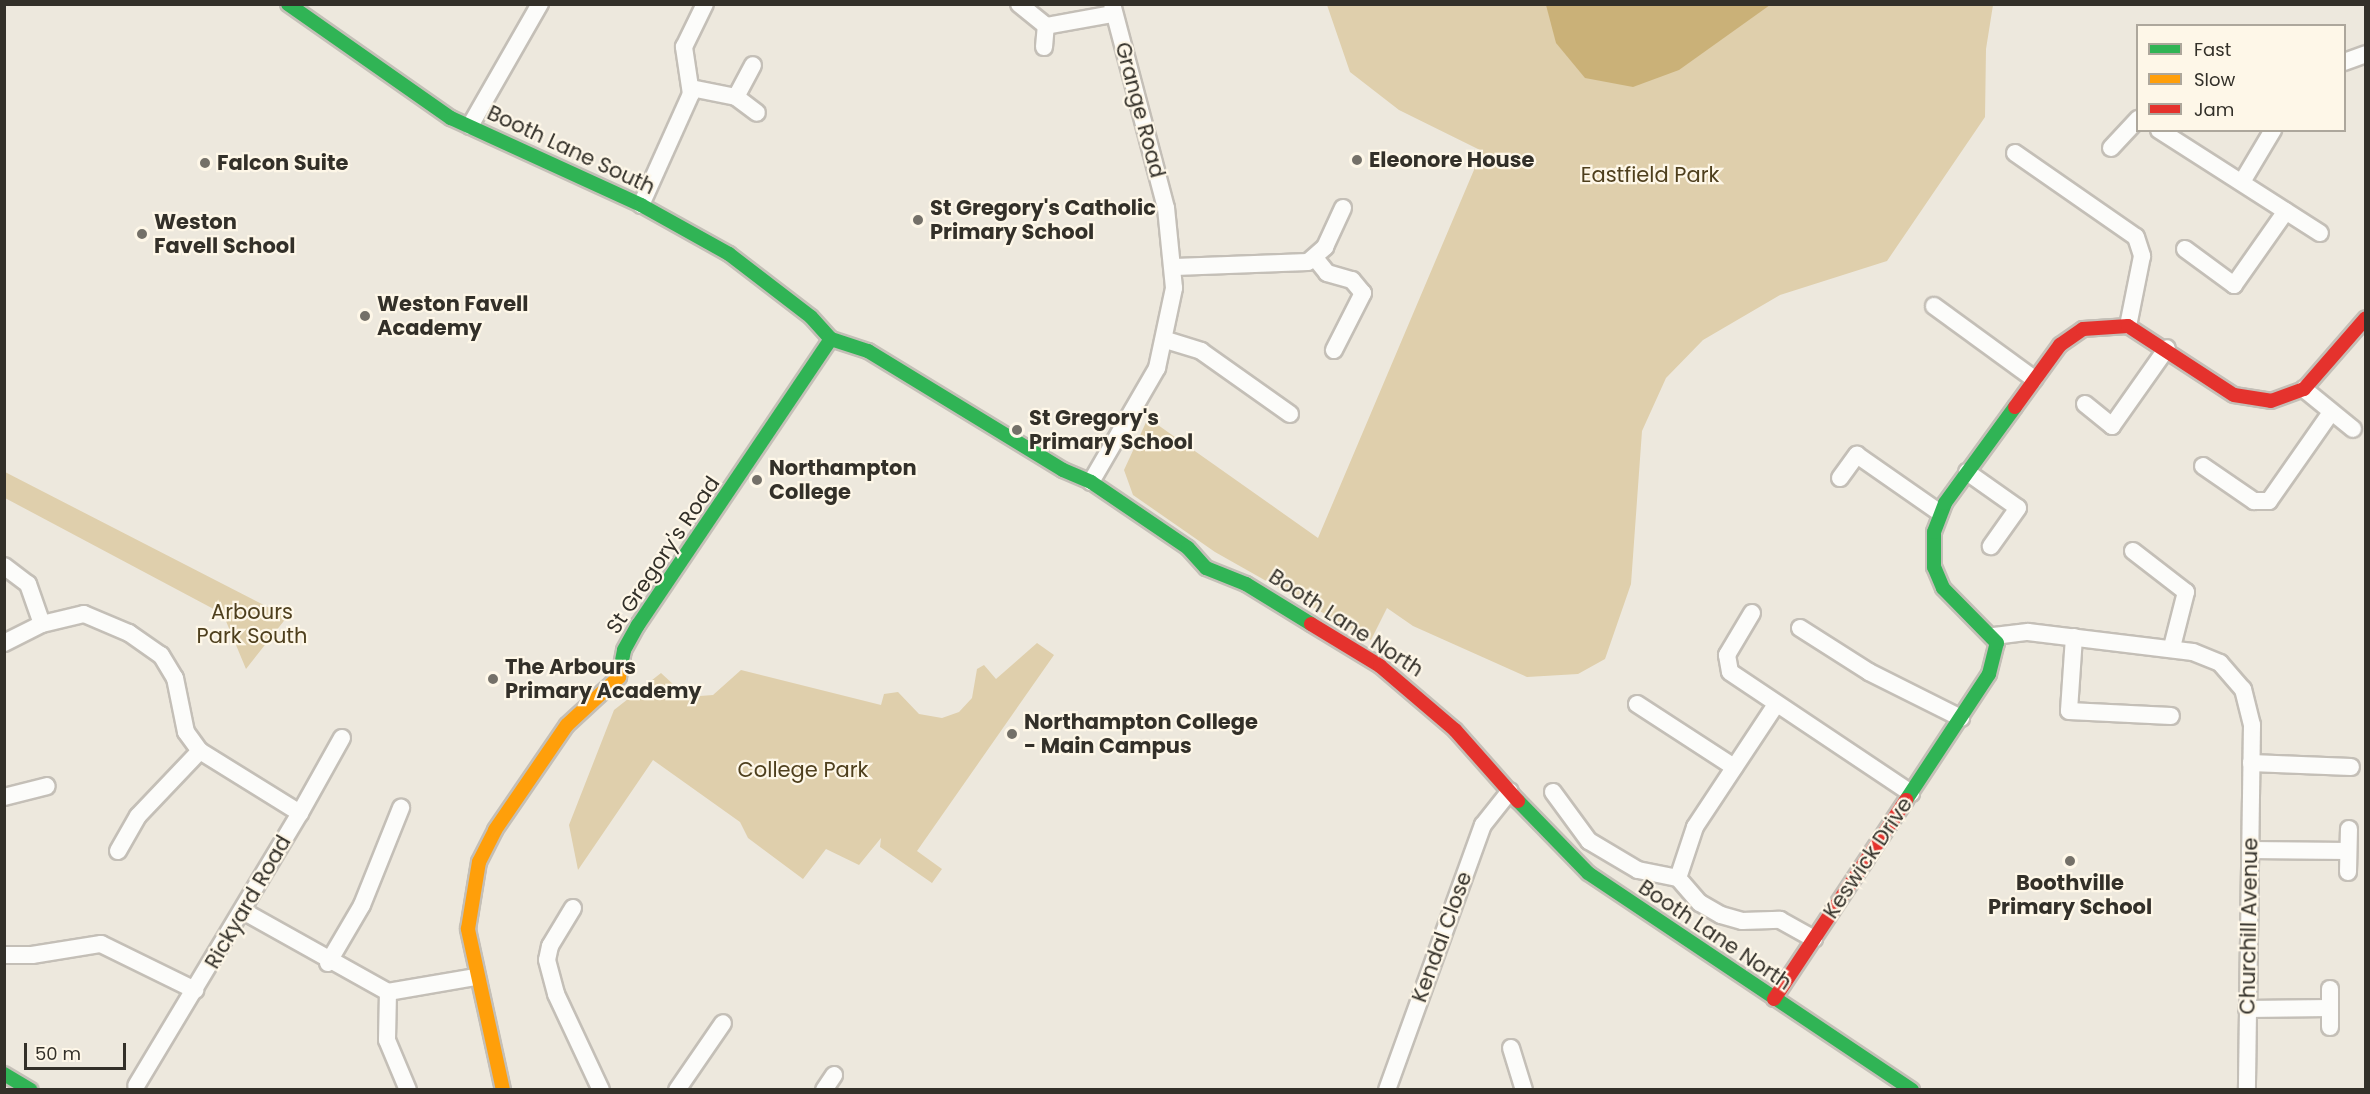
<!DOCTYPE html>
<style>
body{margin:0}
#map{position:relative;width:2370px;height:1094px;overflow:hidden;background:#ede8dd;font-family:Poppins,sans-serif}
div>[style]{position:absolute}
.green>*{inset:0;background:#dfcfac}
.water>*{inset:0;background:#cab178}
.roads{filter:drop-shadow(2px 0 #c4bfb7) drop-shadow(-2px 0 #c4bfb7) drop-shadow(0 2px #c4bfb7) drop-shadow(0 -2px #c4bfb7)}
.street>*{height:16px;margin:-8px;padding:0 8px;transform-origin:8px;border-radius:8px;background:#fcfcfa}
.fast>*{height:14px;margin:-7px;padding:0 7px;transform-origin:7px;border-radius:7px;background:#30b455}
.slow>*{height:14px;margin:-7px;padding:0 7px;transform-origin:7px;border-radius:7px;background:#ff9f0a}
.jam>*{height:14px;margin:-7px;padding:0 7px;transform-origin:7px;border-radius:7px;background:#e5322d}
.dots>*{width:16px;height:16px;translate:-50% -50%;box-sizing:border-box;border:3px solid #fef7e8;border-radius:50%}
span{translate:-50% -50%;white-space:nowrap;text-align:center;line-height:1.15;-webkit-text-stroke:4.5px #fef7e8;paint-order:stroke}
.street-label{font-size:21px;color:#333029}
.poi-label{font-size:21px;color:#333029;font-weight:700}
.left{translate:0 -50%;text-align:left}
.park-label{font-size:21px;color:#4e3f1d}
.frame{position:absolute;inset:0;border:6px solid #333029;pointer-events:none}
.legend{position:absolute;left:2136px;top:24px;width:210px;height:108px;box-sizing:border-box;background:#fef7e8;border:2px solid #ada79c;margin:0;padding:8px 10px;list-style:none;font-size:18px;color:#333029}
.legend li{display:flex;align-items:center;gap:12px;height:30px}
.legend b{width:30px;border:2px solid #ada79c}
.scale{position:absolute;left:24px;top:1043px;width:102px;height:27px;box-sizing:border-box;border:3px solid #333029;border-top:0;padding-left:8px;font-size:18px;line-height:21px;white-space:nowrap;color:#333029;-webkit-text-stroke:4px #fef7e8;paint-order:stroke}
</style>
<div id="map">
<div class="green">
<div style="clip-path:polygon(1327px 5px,1993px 5px,1986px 49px,1985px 117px,1887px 261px,1780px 295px,1703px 340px,1666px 378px,1642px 431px,1631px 584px,1605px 659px,1578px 674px,1527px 677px,1413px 626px,1387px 608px,1371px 640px,1215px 552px,1133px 495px,1124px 470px,1148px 418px,1318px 538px,1482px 151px,1399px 110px,1350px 72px)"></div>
<div style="clip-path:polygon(5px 472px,287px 617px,246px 669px,223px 614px,5px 498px)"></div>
<div style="clip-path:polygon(1037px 643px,1054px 655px,917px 851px,942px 869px,932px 883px,880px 847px,881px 838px,859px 865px,826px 849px,803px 879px,748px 838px,740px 822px,653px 760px,578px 870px,569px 825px,614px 710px,661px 673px,687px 697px,713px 695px,741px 670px,881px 705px,884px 694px,898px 692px,919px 714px,942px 718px,959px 712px,972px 698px,977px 669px,984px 665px,996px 679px)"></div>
</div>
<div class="water">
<div style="clip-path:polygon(1546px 5px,1546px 4px,1770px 5px,1679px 70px,1633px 87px,1585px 78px,1556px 43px)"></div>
</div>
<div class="roads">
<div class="street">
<div style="left:1019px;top:4px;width:35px;rotate:39deg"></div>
<div style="left:1046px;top:26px;width:68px;rotate:-10.2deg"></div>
<div style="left:1044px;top:47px;width:21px;rotate:-85deg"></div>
<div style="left:2344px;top:62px;width:23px;rotate:-20deg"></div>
<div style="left:691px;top:88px;width:46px;rotate:11.3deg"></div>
<div style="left:736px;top:97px;width:26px;rotate:37deg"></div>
<div style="left:736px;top:97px;width:36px;rotate:-62deg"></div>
<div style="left:470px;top:126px;width:141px;rotate:-60.2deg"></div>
<div style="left:2159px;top:130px;width:191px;rotate:32.6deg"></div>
<div style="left:2111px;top:148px;width:40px;rotate:-47deg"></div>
<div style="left:2015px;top:153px;width:147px;rotate:34.8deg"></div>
<div style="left:2136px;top:237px;width:20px;rotate:72deg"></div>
<div style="left:2142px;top:256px;width:71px;rotate:101.3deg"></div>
<div style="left:2242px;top:182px;width:61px;rotate:-59.2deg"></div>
<div style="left:641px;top:205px;width:122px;rotate:-65.8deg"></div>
<div style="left:691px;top:94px;width:48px;rotate:-98.5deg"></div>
<div style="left:684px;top:47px;width:48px;rotate:-64deg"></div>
<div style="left:2185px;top:249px;width:61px;rotate:36.3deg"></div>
<div style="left:2234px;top:285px;width:90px;rotate:-54.9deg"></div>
<div style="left:1315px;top:258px;width:19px;rotate:51deg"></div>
<div style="left:1327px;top:273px;width:26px;rotate:16deg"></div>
<div style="left:1352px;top:280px;width:17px;rotate:50deg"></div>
<div style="left:1363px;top:293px;width:64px;rotate:117deg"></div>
<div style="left:1175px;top:267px;width:133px;rotate:-2.2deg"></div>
<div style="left:1308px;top:262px;width:23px;rotate:-41deg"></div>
<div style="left:1325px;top:247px;width:43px;rotate:-65.2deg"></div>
<div style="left:1934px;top:306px;width:124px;rotate:36.1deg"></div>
<div style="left:1166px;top:340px;width:37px;rotate:17deg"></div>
<div style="left:1201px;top:351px;width:109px;rotate:35.3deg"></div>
<div style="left:2304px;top:389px;width:63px;rotate:39.2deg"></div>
<div style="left:2085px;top:404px;width:35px;rotate:39deg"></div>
<div style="left:2112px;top:426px;width:95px;rotate:-54.8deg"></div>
<div style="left:2203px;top:466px;width:62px;rotate:34.5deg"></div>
<div style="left:2254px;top:501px;width:15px"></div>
<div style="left:2269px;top:501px;width:106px;rotate:-55deg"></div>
<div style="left:1967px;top:472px;width:62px;rotate:35.2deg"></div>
<div style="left:2018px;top:508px;width:47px;rotate:125.4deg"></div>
<div style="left:1840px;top:478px;width:29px;rotate:-54deg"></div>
<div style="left:1857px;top:455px;width:101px;rotate:34.9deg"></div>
<div style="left:1091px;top:482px;width:132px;rotate:-59.9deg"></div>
<div style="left:1157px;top:368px;width:82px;rotate:-78deg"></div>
<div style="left:1174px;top:288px;width:80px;rotate:-95.7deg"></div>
<div style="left:1166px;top:208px;width:211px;rotate:-104.8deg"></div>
<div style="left:2133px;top:551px;width:67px;rotate:37.7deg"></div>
<div style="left:2186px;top:592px;width:57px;rotate:104.3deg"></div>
<div style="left:4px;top:566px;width:30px;rotate:37deg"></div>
<div style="left:28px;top:584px;width:42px;rotate:70.7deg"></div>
<div style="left:1752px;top:613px;width:49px;rotate:120.8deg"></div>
<div style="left:1727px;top:655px;width:17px;rotate:80deg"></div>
<div style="left:1730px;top:672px;width:218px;rotate:33.8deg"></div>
<div style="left:1800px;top:628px;width:82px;rotate:32.5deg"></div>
<div style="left:1869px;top:672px;width:103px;rotate:26.6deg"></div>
<div style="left:1994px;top:636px;width:34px;rotate:-7deg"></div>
<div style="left:2028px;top:632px;width:166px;rotate:6.9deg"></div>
<div style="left:2193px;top:652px;width:29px;rotate:22deg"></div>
<div style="left:2220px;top:663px;width:35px;rotate:49deg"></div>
<div style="left:2243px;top:689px;width:37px;rotate:76deg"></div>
<div style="left:2252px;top:725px;width:365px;rotate:90.8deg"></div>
<div style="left:2074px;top:637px;width:74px;rotate:93.9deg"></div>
<div style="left:2069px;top:711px;width:102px;rotate:2.8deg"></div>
<div style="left:4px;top:643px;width:42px;rotate:-26.6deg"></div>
<div style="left:42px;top:624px;width:43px;rotate:-13.4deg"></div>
<div style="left:84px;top:614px;width:49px;rotate:22.9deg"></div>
<div style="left:129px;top:633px;width:39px;rotate:35deg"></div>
<div style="left:161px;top:655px;width:27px;rotate:59deg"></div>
<div style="left:175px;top:678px;width:55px;rotate:78.5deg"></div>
<div style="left:186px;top:732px;width:24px;rotate:54deg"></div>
<div style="left:200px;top:751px;width:118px;rotate:31.8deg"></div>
<div style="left:300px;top:813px;width:318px;rotate:121deg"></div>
<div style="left:1637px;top:704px;width:116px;rotate:33deg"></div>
<div style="left:1775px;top:706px;width:145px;rotate:123.5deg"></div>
<div style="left:1695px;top:827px;width:54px;rotate:108.4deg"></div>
<div style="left:1678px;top:878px;width:33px;rotate:49deg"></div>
<div style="left:1700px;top:903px;width:24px;rotate:30deg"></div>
<div style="left:1721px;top:915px;width:22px;rotate:16deg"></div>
<div style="left:1742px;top:921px;width:38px;rotate:-2deg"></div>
<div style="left:1780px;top:920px;width:39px;rotate:29deg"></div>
<div style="left:2251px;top:763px;width:100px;rotate:2.3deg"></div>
<div style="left:1553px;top:792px;width:61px;rotate:53.7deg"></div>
<div style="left:1589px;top:841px;width:57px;rotate:30.6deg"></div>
<div style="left:1638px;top:870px;width:41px;rotate:11.3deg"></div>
<div style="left:4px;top:797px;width:44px;rotate:-14.3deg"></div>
<div style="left:300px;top:813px;width:86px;rotate:-60.8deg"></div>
<div style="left:2250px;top:850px;width:98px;rotate:0.6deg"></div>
<div style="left:118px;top:851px;width:40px;rotate:-60.3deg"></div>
<div style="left:138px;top:816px;width:90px;rotate:-46.4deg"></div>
<div style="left:2348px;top:872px;width:43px;rotate:-88.7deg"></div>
<div style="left:573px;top:908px;width:44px;rotate:121.2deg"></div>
<div style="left:550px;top:946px;width:14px;rotate:102deg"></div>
<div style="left:547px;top:960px;width:35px;rotate:75deg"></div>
<div style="left:556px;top:994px;width:106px;rotate:64.9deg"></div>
<div style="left:243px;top:911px;width:166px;rotate:29.2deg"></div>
<div style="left:388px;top:992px;width:88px;rotate:-9.8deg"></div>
<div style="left:4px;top:955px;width:28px"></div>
<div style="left:32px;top:955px;width:70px;rotate:-9.1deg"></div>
<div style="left:101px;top:944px;width:105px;rotate:26.1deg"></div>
<div style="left:328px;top:963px;width:67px;rotate:-59.6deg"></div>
<div style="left:362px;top:905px;width:105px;rotate:-68.1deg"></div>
<div style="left:388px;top:992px;width:48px;rotate:91.2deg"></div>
<div style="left:387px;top:1040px;width:54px;rotate:67.2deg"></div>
<div style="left:2247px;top:1009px;width:83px;rotate:-0.7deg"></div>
<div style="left:2330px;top:1027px;width:38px;rotate:-90deg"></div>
<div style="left:1511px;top:1048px;width:44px;rotate:72.8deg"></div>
<div style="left:677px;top:1090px;width:81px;rotate:-55.5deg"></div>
<div style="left:824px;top:1090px;width:18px;rotate:-56deg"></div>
<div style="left:1387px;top:1090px;width:282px;rotate:-70.1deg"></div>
<div style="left:1483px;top:825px;width:43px;rotate:-51.5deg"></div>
</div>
<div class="fast">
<div style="left:288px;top:4px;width:199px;rotate:35deg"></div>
<div style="left:451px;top:118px;width:209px;rotate:24.6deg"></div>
<div style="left:641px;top:205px;width:101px;rotate:29.1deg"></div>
<div style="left:729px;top:254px;width:103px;rotate:37.5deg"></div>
<div style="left:811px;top:317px;width:30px;rotate:48deg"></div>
<div style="left:831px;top:339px;width:39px;rotate:18deg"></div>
<div style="left:868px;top:351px;width:228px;rotate:31.4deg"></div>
<div style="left:1063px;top:470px;width:30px;rotate:23deg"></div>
<div style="left:1091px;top:482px;width:117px;rotate:34.2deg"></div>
<div style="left:1188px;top:548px;width:27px;rotate:48deg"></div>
<div style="left:1206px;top:568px;width:43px;rotate:21.8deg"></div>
<div style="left:1246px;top:584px;width:76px;rotate:31.6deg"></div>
<div style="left:620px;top:671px;width:21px;rotate:-79deg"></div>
<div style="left:624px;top:650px;width:29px;rotate:-61deg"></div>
<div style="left:638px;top:625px;width:345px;rotate:-56deg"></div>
<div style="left:1906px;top:800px;width:151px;rotate:-56.6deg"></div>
<div style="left:1989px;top:674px;width:32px;rotate:-76deg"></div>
<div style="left:1997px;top:643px;width:77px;rotate:-134.5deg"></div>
<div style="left:1943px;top:588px;width:23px;rotate:-113deg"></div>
<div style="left:1934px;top:567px;width:35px;rotate:-90deg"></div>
<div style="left:1934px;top:532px;width:31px;rotate:-69deg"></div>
<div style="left:1945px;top:503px;width:119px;rotate:-53.9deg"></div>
<div style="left:1518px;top:801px;width:100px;rotate:45.8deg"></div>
<div style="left:1588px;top:873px;width:390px;rotate:33.8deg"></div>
<div style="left:4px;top:1074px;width:31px;rotate:31deg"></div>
</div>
<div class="slow">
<div style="left:503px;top:1090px;width:165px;rotate:-102.3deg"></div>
<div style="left:468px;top:929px;width:68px;rotate:-80.7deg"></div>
<div style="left:479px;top:862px;width:36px;rotate:-63deg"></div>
<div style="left:495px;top:830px;width:127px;rotate:-55.6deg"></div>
<div style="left:567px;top:725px;width:71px;rotate:-42.7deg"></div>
<div style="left:619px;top:677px;width:6px;rotate:-81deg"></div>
</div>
<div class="jam">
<div style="left:2015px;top:407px;width:77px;rotate:-54deg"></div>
<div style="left:2060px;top:345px;width:28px;rotate:-35deg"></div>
<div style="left:2083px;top:329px;width:45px;rotate:-3.8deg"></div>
<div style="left:2128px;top:326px;width:126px;rotate:33.1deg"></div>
<div style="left:2234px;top:395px;width:37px;rotate:9deg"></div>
<div style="left:2271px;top:401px;width:35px;rotate:-20deg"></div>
<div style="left:2304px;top:389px;width:94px;rotate:-48.9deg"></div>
<div style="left:1311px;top:624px;width:81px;rotate:31.3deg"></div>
<div style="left:1380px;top:666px;width:99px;rotate:40.5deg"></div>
<div style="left:1455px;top:730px;width:95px;rotate:48.4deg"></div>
<div style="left:1774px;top:999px;width:239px;rotate:-56.4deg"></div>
</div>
</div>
<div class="dots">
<div style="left:1357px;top:160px;background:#747068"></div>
<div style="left:205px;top:163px;background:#747068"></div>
<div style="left:918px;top:220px;background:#747068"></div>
<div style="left:142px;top:234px;background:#747068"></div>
<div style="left:365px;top:316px;background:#747068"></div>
<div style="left:1017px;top:430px;background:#747068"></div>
<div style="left:757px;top:480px;background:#747068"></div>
<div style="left:493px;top:679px;background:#747068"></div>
<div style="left:1012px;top:734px;background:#747068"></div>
<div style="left:2070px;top:861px;background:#747068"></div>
</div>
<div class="street-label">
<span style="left:1140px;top:110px;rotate:75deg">Grange Road</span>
<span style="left:571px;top:150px;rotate:25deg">Booth Lane South</span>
<span style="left:663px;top:555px;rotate:-56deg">St Gregory's Road</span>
<span style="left:1346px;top:623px;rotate:33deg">Booth Lane North</span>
<span style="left:1868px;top:858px;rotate:-56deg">Keswick Drive</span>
<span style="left:248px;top:902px;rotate:-60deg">Rickyard Road</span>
<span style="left:2249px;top:926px;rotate:-89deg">Churchill Avenue</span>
<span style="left:1715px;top:935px;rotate:34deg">Booth Lane North</span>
<span style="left:1442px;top:937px;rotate:-70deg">Kendal Close</span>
</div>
<div class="poi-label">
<span class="left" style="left:1369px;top:160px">Eleonore House</span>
<span class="left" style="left:217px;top:163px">Falcon Suite</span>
<span class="left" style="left:930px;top:220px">St Gregory's Catholic<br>Primary School</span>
<span class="left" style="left:154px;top:234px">Weston<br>Favell School</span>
<span class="left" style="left:377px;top:316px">Weston Favell<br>Academy</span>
<span class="left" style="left:1029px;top:430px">St Gregory's<br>Primary School</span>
<span class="left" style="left:769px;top:480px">Northampton<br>College</span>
<span class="left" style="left:505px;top:679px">The Arbours<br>Primary Academy</span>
<span class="left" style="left:1024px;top:734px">Northampton College<br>- Main Campus</span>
<span style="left:2070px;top:895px">Boothville<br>Primary School</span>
</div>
<div class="park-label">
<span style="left:1650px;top:175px">Eastfield Park</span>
<span style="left:252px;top:624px">Arbours<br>Park South</span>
<span style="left:803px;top:770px">College Park</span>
</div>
<div class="frame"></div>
<ul class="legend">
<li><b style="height:8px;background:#30b455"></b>Fast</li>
<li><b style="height:8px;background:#ff9f0a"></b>Slow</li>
<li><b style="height:8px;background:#e5322d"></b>Jam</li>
</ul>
<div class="scale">50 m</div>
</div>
